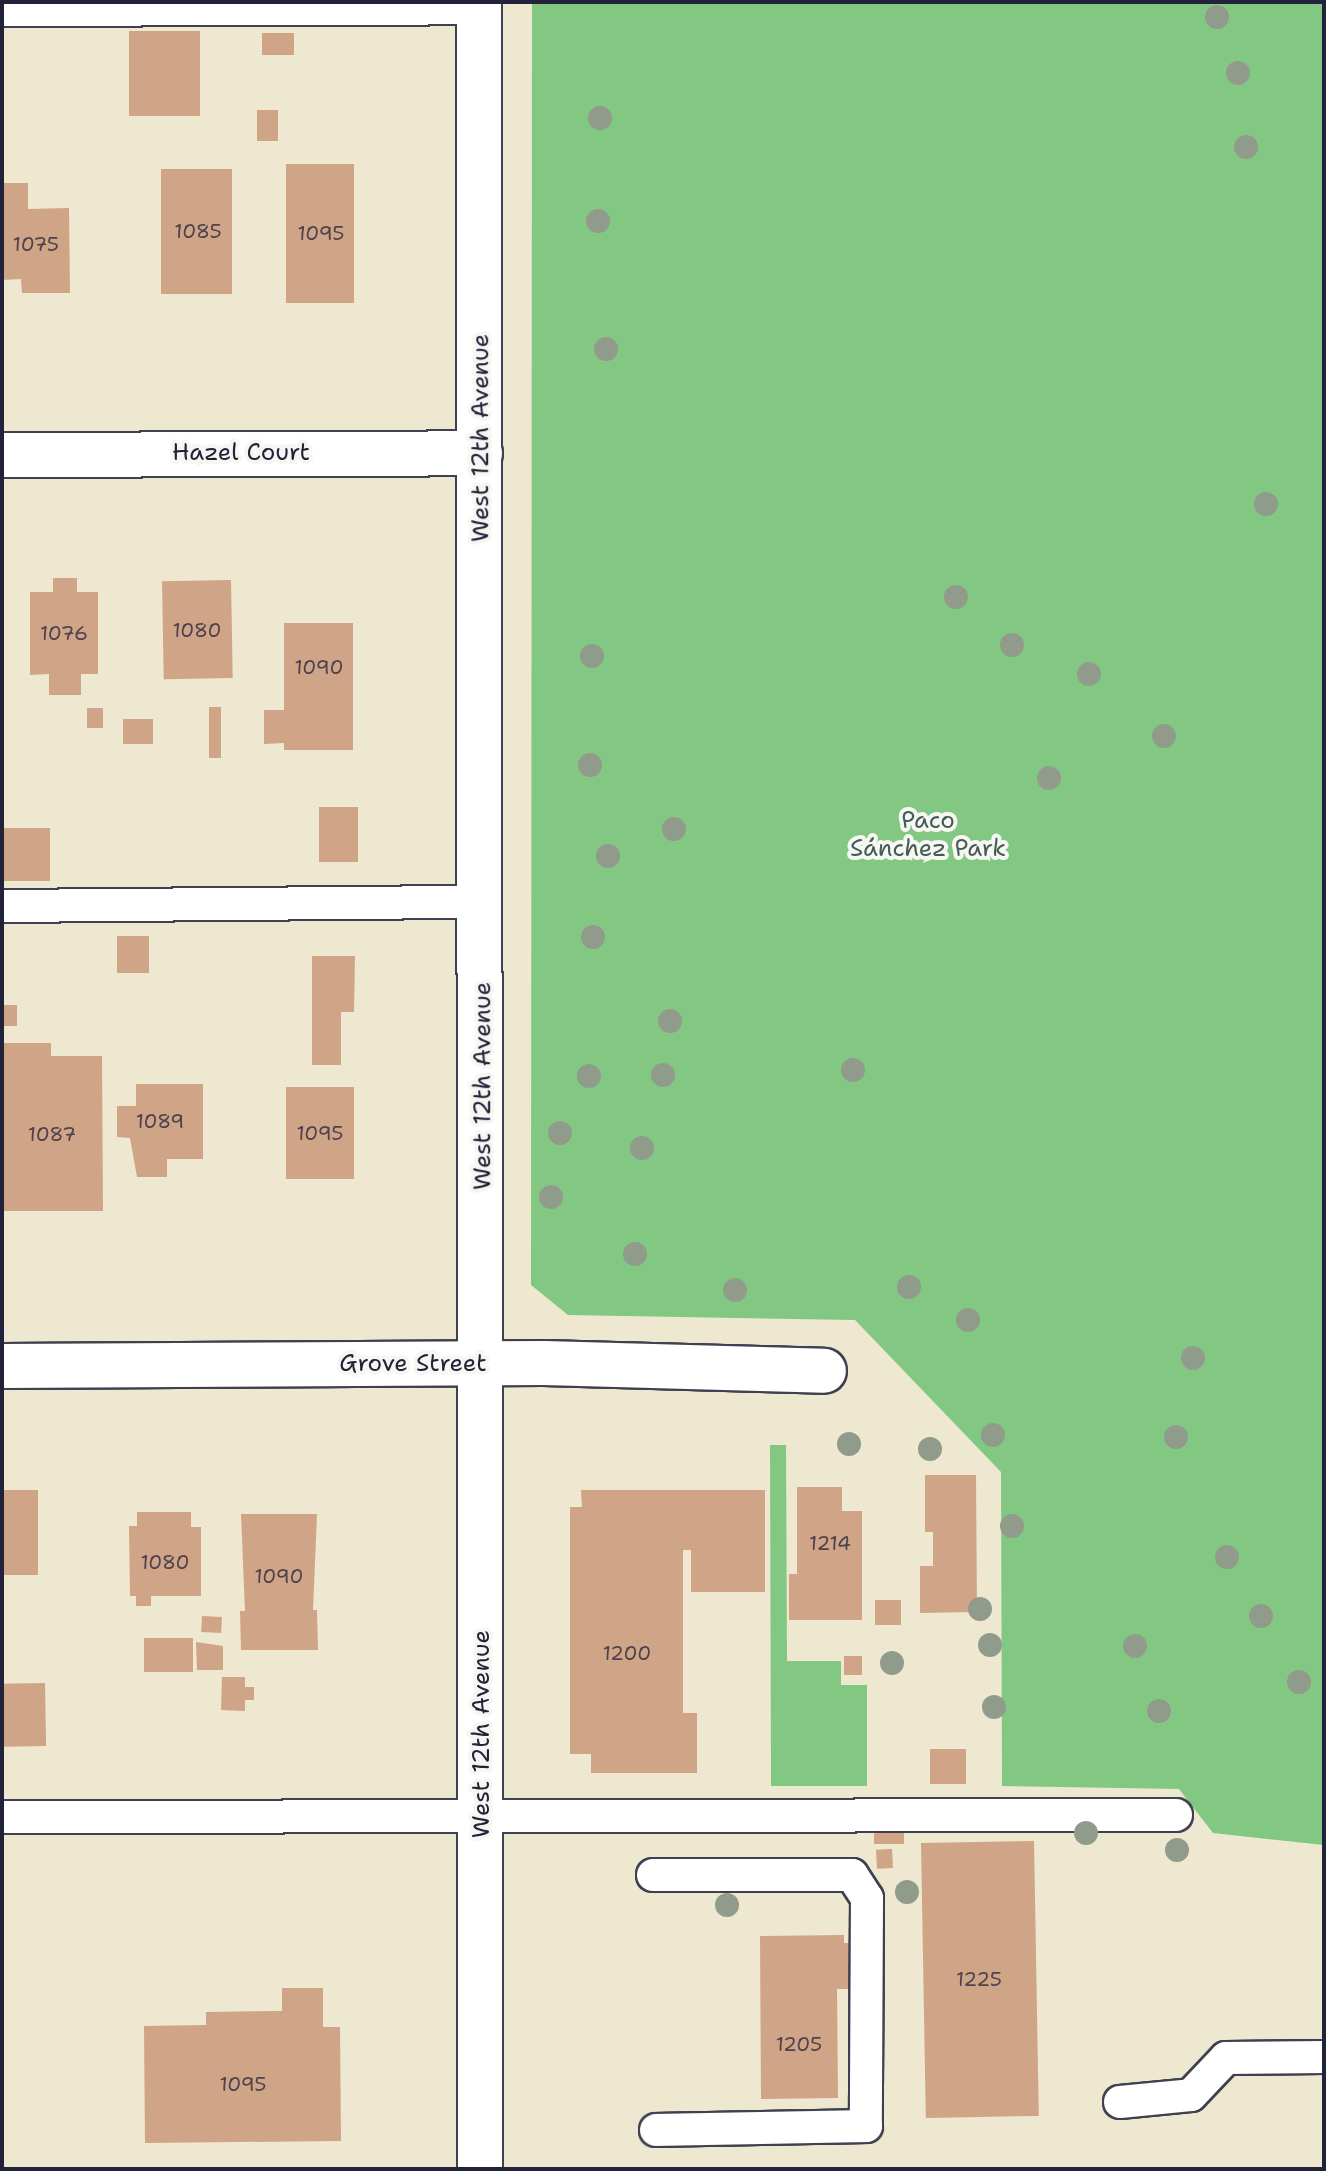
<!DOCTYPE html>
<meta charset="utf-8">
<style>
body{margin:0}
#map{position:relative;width:1326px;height:2171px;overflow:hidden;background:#ede8cf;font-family:"Shantell Sans",sans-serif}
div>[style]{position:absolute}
.green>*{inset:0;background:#83c882}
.building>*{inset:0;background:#d0a486;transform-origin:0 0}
.roads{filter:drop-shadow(2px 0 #404051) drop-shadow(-2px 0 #404051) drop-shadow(0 2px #404051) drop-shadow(0 -2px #404051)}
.lane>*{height:32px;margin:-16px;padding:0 16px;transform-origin:16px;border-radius:16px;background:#fff}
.street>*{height:44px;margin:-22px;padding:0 22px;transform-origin:22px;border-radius:22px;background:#fff}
.trees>*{width:24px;height:24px;margin:-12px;border-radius:50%;background:#909b8b}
span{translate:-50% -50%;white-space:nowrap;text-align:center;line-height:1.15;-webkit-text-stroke:8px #f6f6f2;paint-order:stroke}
.number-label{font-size:20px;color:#4e424e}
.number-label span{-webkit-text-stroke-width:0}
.street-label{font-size:24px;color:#22223b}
.park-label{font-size:24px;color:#445c54}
.frame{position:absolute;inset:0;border:4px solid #22223b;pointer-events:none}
</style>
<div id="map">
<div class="green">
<div style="clip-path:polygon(532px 2px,1324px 2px,1324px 1845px,1213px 1833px,1179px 1789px,1002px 1786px,1001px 1472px,855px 1320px,568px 1315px,531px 1285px)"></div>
<div style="clip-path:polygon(770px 1445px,786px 1445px,787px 1661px,841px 1661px,841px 1685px,867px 1685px,867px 1786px,771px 1786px)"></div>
</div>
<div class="building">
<div style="left:129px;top:31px;width:71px;height:85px"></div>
<div style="left:262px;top:33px;width:32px;height:22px"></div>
<div style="left:257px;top:110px;width:21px;height:31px"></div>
<div style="left:286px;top:164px;width:68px;height:139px"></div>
<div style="left:161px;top:169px;width:71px;height:125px"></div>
<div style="clip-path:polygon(2px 183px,28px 183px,28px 209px,69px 208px,70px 293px,22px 293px,21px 279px,2px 280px)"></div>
<div style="clip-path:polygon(53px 578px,77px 578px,77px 592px,98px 592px,98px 674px,81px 674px,81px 695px,49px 695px,49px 674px,30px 675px,30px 592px,53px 592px)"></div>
<div style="left:231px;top:580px;width:98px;height:69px;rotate:89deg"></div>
<div style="clip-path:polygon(284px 623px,353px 623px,353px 750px,284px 750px,284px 743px,264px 744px,264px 710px,284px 710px)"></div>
<div style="left:209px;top:707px;width:12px;height:51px"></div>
<div style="left:87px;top:708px;width:16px;height:20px"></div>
<div style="left:123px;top:719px;width:30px;height:25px"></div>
<div style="left:319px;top:807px;width:39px;height:55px"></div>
<div style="left:2px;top:828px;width:48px;height:53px"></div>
<div style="left:117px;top:936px;width:32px;height:37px"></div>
<div style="clip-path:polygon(312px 956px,355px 956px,354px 1012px,341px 1012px,341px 1065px,312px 1065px)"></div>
<div style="left:2px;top:1005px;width:15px;height:21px"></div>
<div style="clip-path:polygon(2px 1043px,51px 1043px,51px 1056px,102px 1056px,103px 1211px,2px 1211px)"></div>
<div style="clip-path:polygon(136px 1084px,203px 1084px,203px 1159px,167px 1159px,167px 1177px,137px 1177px,130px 1138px,117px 1137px,117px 1106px,136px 1106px)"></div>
<div style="left:286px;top:1087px;width:68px;height:92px"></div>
<div style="clip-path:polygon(925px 1475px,976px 1475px,977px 1612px,920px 1613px,920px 1566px,933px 1566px,933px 1532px,925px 1532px)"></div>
<div style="clip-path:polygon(797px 1487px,842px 1487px,842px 1511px,862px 1511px,862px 1620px,789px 1620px,789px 1574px,797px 1574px)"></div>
<div style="left:2px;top:1490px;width:36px;height:85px"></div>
<div style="clip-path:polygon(581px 1490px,765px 1490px,765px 1592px,691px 1592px,691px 1550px,683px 1550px,683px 1713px,697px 1713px,697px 1773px,591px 1773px,591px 1754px,570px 1754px,570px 1507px,582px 1507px)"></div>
<div style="clip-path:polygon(137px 1512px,191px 1512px,191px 1527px,201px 1527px,201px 1596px,151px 1596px,151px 1606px,136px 1606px,136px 1596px,130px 1596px,129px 1526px,137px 1526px)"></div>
<div style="clip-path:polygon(241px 1514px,317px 1514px,313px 1610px,317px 1610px,318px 1650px,241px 1650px,240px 1611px,245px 1611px)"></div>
<div style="left:875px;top:1600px;width:26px;height:25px"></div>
<div style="left:202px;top:1616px;width:20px;height:16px;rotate:3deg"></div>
<div style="left:193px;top:1638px;width:34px;height:49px;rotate:90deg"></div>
<div style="clip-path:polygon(196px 1642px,223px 1646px,223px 1670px,197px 1670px)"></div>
<div style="left:844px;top:1656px;width:18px;height:19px"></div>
<div style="clip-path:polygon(222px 1677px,245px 1677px,245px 1687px,254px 1687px,254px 1700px,245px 1700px,245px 1711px,221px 1710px)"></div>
<div style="left:45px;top:1683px;width:63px;height:43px;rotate:89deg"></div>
<div style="left:930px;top:1749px;width:36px;height:35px"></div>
<div style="left:874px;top:1829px;width:30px;height:15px"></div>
<div style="left:1034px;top:1841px;width:275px;height:113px;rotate:89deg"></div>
<div style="left:892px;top:1849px;width:19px;height:16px;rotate:87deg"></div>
<div style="clip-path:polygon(844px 1935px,844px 1943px,853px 1943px,853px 1989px,837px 1989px,838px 2098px,761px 2099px,760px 1936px)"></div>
<div style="clip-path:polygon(282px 1988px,323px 1988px,323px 2027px,340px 2027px,341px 2141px,145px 2143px,144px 2026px,206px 2025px,206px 2012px,282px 2011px)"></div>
</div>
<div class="roads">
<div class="lane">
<div style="left:2px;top:10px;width:477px;rotate:-0.2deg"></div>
<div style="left:2px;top:906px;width:481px;rotate:-0.5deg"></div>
<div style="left:2px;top:1817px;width:1174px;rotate:-0.1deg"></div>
<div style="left:653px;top:1875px;width:199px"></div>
<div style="left:852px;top:1875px;width:27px;rotate:57deg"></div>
<div style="left:867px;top:1898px;width:228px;rotate:90.3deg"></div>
<div style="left:866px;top:2126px;width:210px;rotate:178.9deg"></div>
<div style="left:1120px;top:2102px;width:71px;rotate:-5.6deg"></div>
<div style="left:1191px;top:2095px;width:51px;rotate:-46.6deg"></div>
<div style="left:1226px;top:2058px;width:98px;rotate:-0.6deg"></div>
</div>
<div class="street">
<div style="left:479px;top:2px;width:2167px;rotate:89.97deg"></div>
<div style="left:2px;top:455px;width:478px;rotate:-0.2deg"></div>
<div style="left:2px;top:1366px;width:542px;rotate:-0.32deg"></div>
<div style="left:544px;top:1363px;width:280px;rotate:1.6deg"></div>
</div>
</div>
<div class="trees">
<div style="left:1217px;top:17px"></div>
<div style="left:1238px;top:73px"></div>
<div style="left:600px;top:118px"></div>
<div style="left:1246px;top:147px"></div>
<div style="left:598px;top:221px"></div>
<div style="left:606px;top:349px"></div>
<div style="left:1266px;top:504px"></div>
<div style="left:956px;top:597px"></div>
<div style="left:1012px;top:645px"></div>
<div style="left:592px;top:656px"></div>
<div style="left:1089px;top:674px"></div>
<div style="left:1164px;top:736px"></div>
<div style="left:590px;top:765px"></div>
<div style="left:1049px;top:778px"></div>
<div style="left:674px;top:829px"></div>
<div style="left:608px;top:856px"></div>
<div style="left:593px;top:937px"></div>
<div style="left:670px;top:1021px"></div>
<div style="left:853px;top:1070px"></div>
<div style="left:663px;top:1075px"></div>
<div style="left:589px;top:1076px"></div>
<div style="left:560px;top:1133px"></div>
<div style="left:642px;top:1148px"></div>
<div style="left:551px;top:1197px"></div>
<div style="left:635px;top:1254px"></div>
<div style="left:909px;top:1287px"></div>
<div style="left:735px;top:1290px"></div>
<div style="left:968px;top:1320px"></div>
<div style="left:1193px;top:1358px"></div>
<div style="left:993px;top:1435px"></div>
<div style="left:1176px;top:1437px"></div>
<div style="left:849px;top:1444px"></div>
<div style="left:930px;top:1449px"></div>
<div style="left:1012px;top:1526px"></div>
<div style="left:1227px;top:1557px"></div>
<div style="left:980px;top:1609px"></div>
<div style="left:1261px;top:1616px"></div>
<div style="left:990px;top:1645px"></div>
<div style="left:1135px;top:1646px"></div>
<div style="left:892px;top:1663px"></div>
<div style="left:1299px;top:1682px"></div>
<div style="left:994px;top:1707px"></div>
<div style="left:1159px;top:1711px"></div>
<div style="left:1086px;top:1833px"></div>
<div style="left:1177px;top:1850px"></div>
<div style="left:907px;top:1892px"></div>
<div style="left:727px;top:1905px"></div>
</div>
<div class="number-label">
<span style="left:198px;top:231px">1085</span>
<span style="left:321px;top:233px">1095</span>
<span style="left:36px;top:244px">1075</span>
<span style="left:197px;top:630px">1080</span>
<span style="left:64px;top:633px">1076</span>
<span style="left:319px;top:667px">1090</span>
<span style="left:160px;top:1121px">1089</span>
<span style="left:320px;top:1133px">1095</span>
<span style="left:52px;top:1134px">1087</span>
<span style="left:830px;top:1543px">1214</span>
<span style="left:165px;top:1562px">1080</span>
<span style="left:279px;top:1576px">1090</span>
<span style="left:627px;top:1653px">1200</span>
<span style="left:979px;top:1979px">1225</span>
<span style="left:799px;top:2044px">1205</span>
<span style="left:243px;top:2084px">1095</span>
</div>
<div class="street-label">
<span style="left:481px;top:438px;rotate:-90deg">West 12th Avenue</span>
<span style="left:241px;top:453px">Hazel Court</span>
<span style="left:483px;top:1086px;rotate:-90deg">West 12th Avenue</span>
<span style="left:413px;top:1364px">Grove Street</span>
<span style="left:482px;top:1734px;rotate:-90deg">West 12th Avenue</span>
</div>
<div class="park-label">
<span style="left:928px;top:835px">Paco<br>Sánchez Park</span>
</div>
<div class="frame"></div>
</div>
